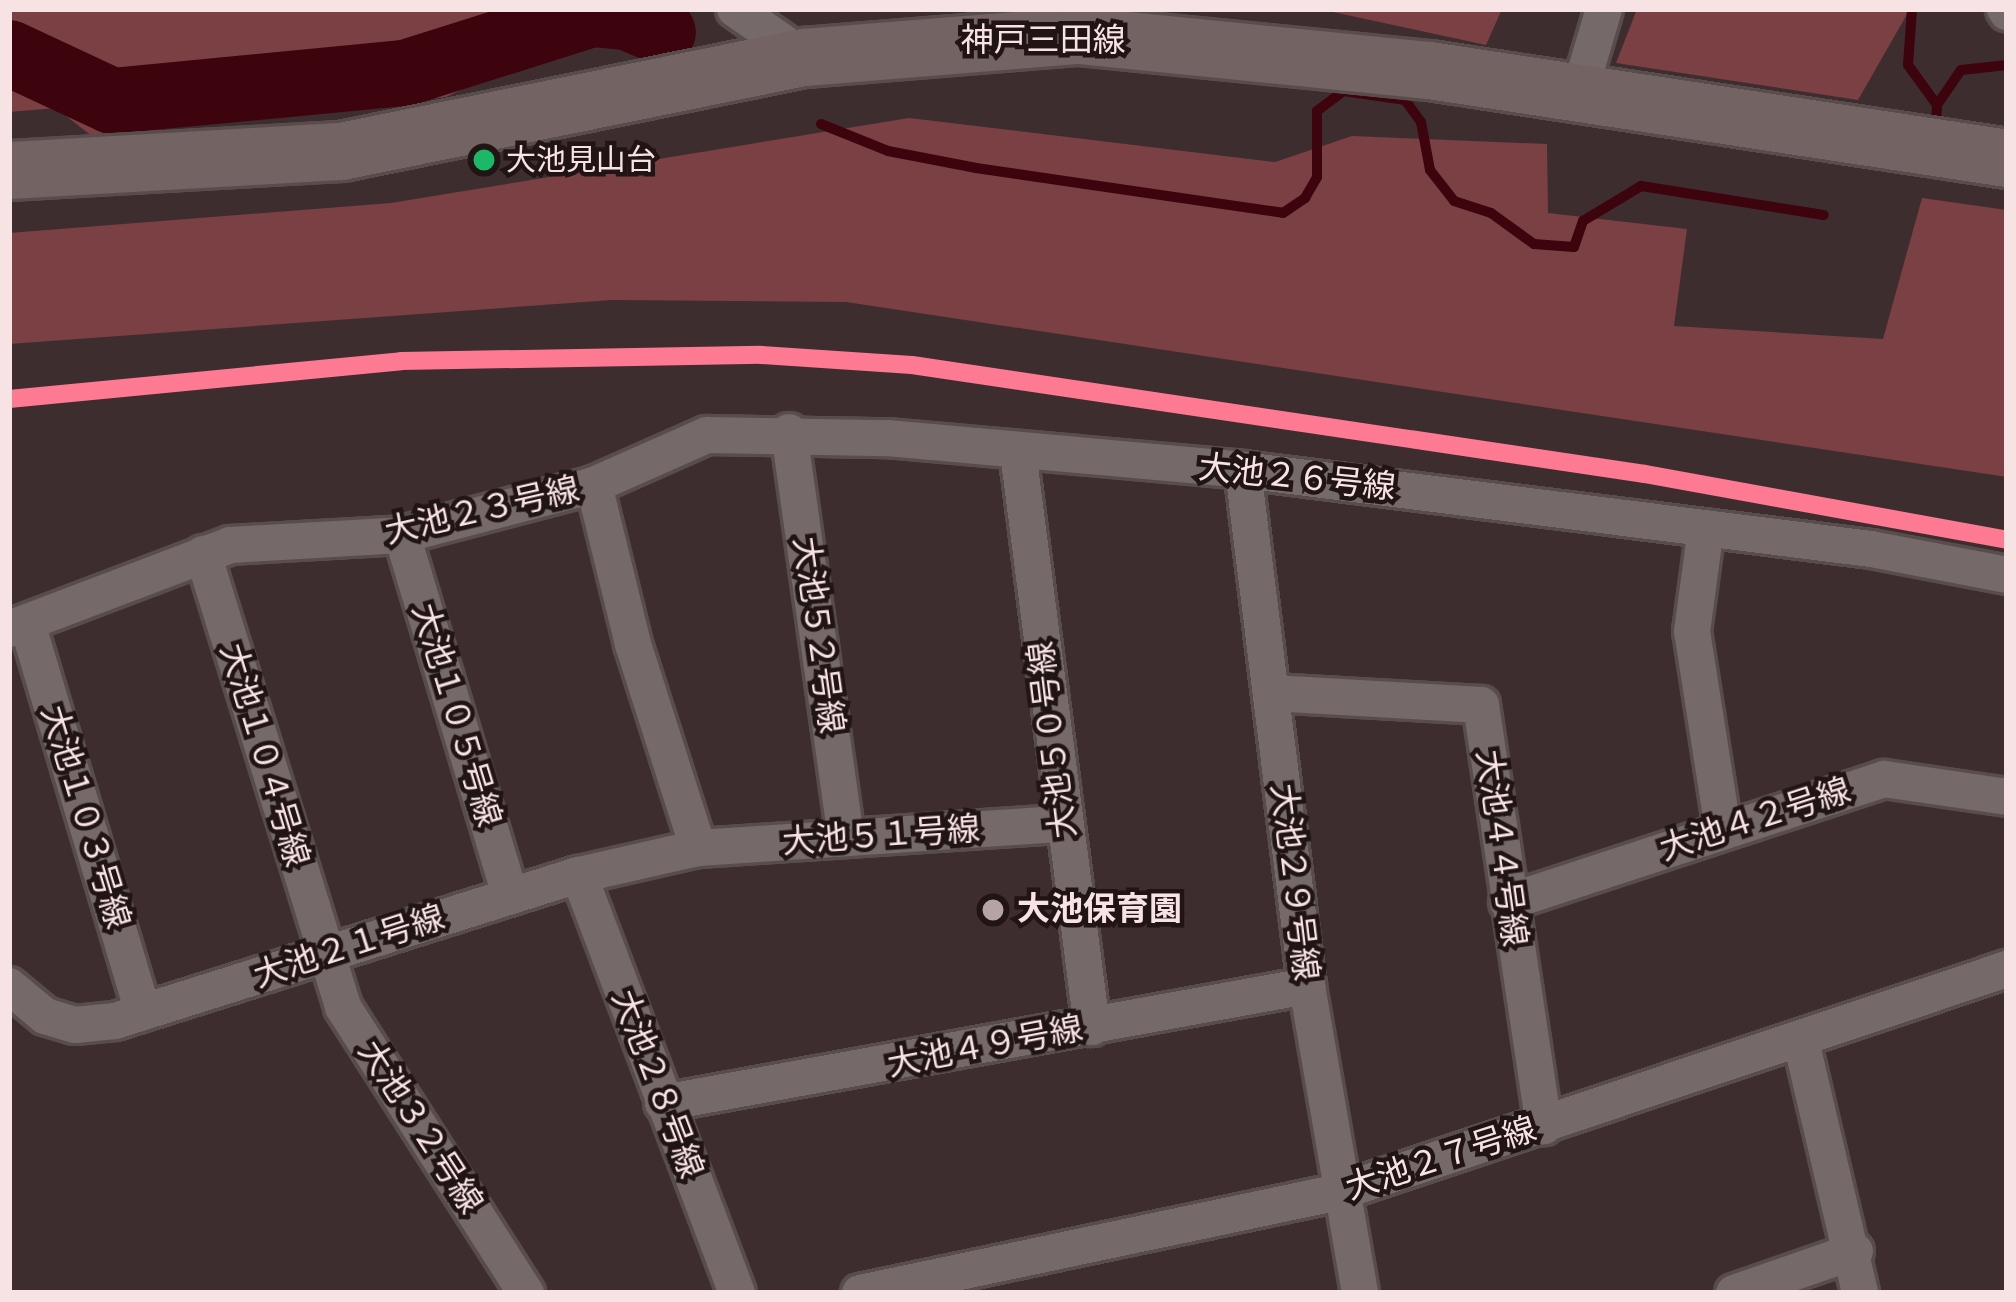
<!DOCTYPE html>
<meta charset="utf-8">
<style>
body{margin:0}
#map{position:relative;width:2016px;height:1302px;overflow:hidden;background:#3d2d2e;font-family:Bitter,"Noto Sans JP",serif}
div>[style]{position:absolute}
.green>*{inset:0;background:#7a4043}
.stream>*{height:10px;margin:-5px;padding:0 5px;transform-origin:5px;border-radius:5px;background:#3d040d}
.river>*{height:66px;margin:-33px;padding:0 33px;transform-origin:33px;border-radius:33px;background:#3d040d}
.roads{filter:drop-shadow(3px 0 #594c4c) drop-shadow(-3px 0 #594c4c) drop-shadow(0 3px #594c4c) drop-shadow(0 -3px #594c4c)}
.street>*{height:36px;margin:-18px;padding:0 18px;transform-origin:18px;border-radius:18px;background:#75696a}
.primary>*{height:57px;margin:-28.5px;padding:0 28.5px;transform-origin:28.5px;border-radius:28.5px;background:#736363}
.rail-1>*{height:18px;margin:-9px;padding:0 9px;transform-origin:9px;border-radius:9px;background:#fe7a93}
.dots>*{width:33px;height:33px;translate:-50% -50%;box-sizing:border-box;border:6px solid #211414;border-radius:50%}
span{translate:-50% -50%;white-space:nowrap;text-align:center;line-height:1.15;-webkit-text-stroke:9px #211414;paint-order:stroke}
.bus-label{font-size:30px;color:#f7e3e3}
.left{translate:0 -50%;text-align:left}
.street-label{font-size:33px;color:#f7e3e3}
.poi-label{font-size:33px;color:#f7e3e3;font-weight:700}
.frame{position:absolute;inset:0;border:12px solid #f7e3e3;pointer-events:none}
</style>
<div id="map">
<div class="green">
<div style="clip-path:polygon(9px 9px,627px 9px,446px 97px,93px 137px,56px 108px,9px 112px)"></div>
<div style="clip-path:polygon(1319px 9px,1502px 9px,1486px 45px)"></div>
<div style="clip-path:polygon(1637px 9px,1910px 9px,1858px 100px,1616px 63px)"></div>
<div style="clip-path:polygon(909px 118px,1275px 162px,1352px 136px,1547px 144px,1548px 213px,1687px 229px,1674px 326px,1883px 339px,1922px 198px,2007px 210px,2007px 477px,846px 302px,612px 300px,9px 344px,9px 233px,391px 203px)"></div>
</div>
<div class="stream">
<div style="left:1912px;top:9px;width:56px;rotate:94.1deg"></div>
<div style="left:1908px;top:65px;width:49px;rotate:54.1deg"></div>
<div style="left:821px;top:124px;width:72px;rotate:21.9deg"></div>
<div style="left:888px;top:151px;width:90px;rotate:10.9deg"></div>
<div style="left:976px;top:168px;width:310px;rotate:8.3deg"></div>
<div style="left:1283px;top:213px;width:27px;rotate:-34deg"></div>
<div style="left:1305px;top:198px;width:24px;rotate:-60deg"></div>
<div style="left:1317px;top:177px;width:66px;rotate:-90deg"></div>
<div style="left:1317px;top:111px;width:34px;rotate:-37deg"></div>
<div style="left:1344px;top:91px;width:62px;rotate:8.4deg"></div>
<div style="left:1405px;top:100px;width:27px;rotate:54deg"></div>
<div style="left:1421px;top:122px;width:49px;rotate:79.4deg"></div>
<div style="left:1430px;top:170px;width:39px;rotate:52deg"></div>
<div style="left:1454px;top:201px;width:39px;rotate:18deg"></div>
<div style="left:1491px;top:213px;width:53px;rotate:35.8deg"></div>
<div style="left:1534px;top:244px;width:40px;rotate:4.3deg"></div>
<div style="left:1574px;top:247px;width:28px;rotate:-71deg"></div>
<div style="left:1583px;top:221px;width:68px;rotate:-31.1deg"></div>
<div style="left:1641px;top:186px;width:185px;rotate:9deg"></div>
<div style="left:1936px;top:125px;width:20px;rotate:-87deg"></div>
<div style="left:1937px;top:105px;width:42px;rotate:-55.6deg"></div>
<div style="left:1961px;top:70px;width:46px;rotate:-6.2deg"></div>
</div>
<div class="river">
<div style="left:9px;top:53px;width:114px;rotate:25deg"></div>
<div style="left:112px;top:101px;width:294px;rotate:-5.5deg"></div>
<div style="left:405px;top:73px;width:196px;rotate:-17.5deg"></div>
<div style="left:592px;top:14px;width:35px;rotate:5deg"></div>
<div style="left:627px;top:17px;width:39px;rotate:23deg"></div>
</div>
<div class="roads">
<div class="street">
<div style="left:735px;top:9px;width:84px;rotate:34.8deg"></div>
<div style="left:2005px;top:9px;width:4px;rotate:56deg"></div>
<div style="left:1580px;top:90px;width:84px;rotate:-73.5deg"></div>
<div style="left:789px;top:432px;width:410px;rotate:82deg"></div>
<div style="left:1018px;top:452px;width:580px;rotate:82.67deg"></div>
<div style="left:1243px;top:470px;width:520px;rotate:82.93deg"></div>
<div style="left:1307px;top:986px;width:312px;rotate:80.2deg"></div>
<div style="left:594px;top:485px;width:124px;rotate:-23.9deg"></div>
<div style="left:707px;top:435px;width:180px;rotate:1deg"></div>
<div style="left:887px;top:438px;width:357px;rotate:5.1deg"></div>
<div style="left:1243px;top:470px;width:633px;rotate:7.17deg"></div>
<div style="left:1871px;top:549px;width:138px;rotate:10.8deg"></div>
<div style="left:1706px;top:528px;width:104px;rotate:97.7deg"></div>
<div style="left:1692px;top:631px;width:199px;rotate:81.1deg"></div>
<div style="left:402px;top:535px;width:377px;rotate:73.3deg"></div>
<div style="left:203px;top:554px;width:474px;rotate:72.8deg"></div>
<div style="left:343px;top:1007px;width:340px;rotate:57.4deg"></div>
<div style="left:27px;top:623px;width:406px;rotate:73.4deg"></div>
<div style="left:9px;top:629px;width:236px;rotate:-20.8deg"></div>
<div style="left:230px;top:545px;width:172px;rotate:-3.3deg"></div>
<div style="left:402px;top:535px;width:198px;rotate:-14.6deg"></div>
<div style="left:594px;top:485px;width:164px;rotate:76.2deg"></div>
<div style="left:633px;top:644px;width:214px;rotate:72.3deg"></div>
<div style="left:1272px;top:693px;width:209px;rotate:3.3deg"></div>
<div style="left:1481px;top:705px;width:426px;rotate:81.5deg"></div>
<div style="left:579px;top:875px;width:447px;rotate:69.3deg"></div>
<div style="left:1508px;top:902px;width:396px;rotate:-18.1deg"></div>
<div style="left:1884px;top:779px;width:124px;rotate:8.3deg"></div>
<div style="left:9px;top:986px;width:47px;rotate:39.8deg"></div>
<div style="left:45px;top:1016px;width:31px;rotate:17deg"></div>
<div style="left:75px;top:1025px;width:40px;rotate:-5.7deg"></div>
<div style="left:115px;top:1021px;width:486px;rotate:-17.5deg"></div>
<div style="left:579px;top:875px;width:122px;rotate:-12.8deg"></div>
<div style="left:698px;top:848px;width:366px;rotate:-3.8deg"></div>
<div style="left:1801px;top:1041px;width:259px;rotate:76.8deg"></div>
<div style="left:663px;top:1103px;width:655px;rotate:-10.3deg"></div>
<div style="left:860px;top:1293px;width:494px;rotate:-11.9deg"></div>
<div style="left:1343px;top:1191px;width:700px;rotate:-18.49deg"></div>
<div style="left:1734px;top:1293px;width:128px;rotate:-19.1deg"></div>
</div>
<div class="primary">
<div style="left:9px;top:170px;width:333px;rotate:-3.3deg"></div>
<div style="left:341px;top:151px;width:472px;rotate:-11.5deg"></div>
<div style="left:804px;top:57px;width:275px;rotate:-4.6deg"></div>
<div style="left:1078px;top:35px;width:353px;rotate:5.7deg"></div>
<div style="left:1429px;top:70px;width:585px;rotate:8.66deg"></div>
</div>
</div>
<div class="rail-1">
<div style="left:9px;top:399px;width:394px;rotate:-5.5deg"></div>
<div style="left:401px;top:361px;width:360px;rotate:-1deg"></div>
<div style="left:761px;top:355px;width:151px;rotate:3.8deg"></div>
<div style="left:912px;top:365px;width:741px;rotate:8.46deg"></div>
<div style="left:1645px;top:474px;width:368px;rotate:10.3deg"></div>
</div>
<div class="dots">
<div style="left:484px;top:160px;background:#1ab867"></div>
<div style="left:993px;top:910px;background:#b6a3a4"></div>
</div>
<div class="bus-label">
<span class="left" style="left:506px;top:160px">大池見山台</span>
</div>
<div class="street-label">
<span style="left:1043px;top:41px">神戸三田線</span>
<span style="left:1297px;top:478px;rotate:6deg">大池２６号線</span>
<span style="left:482px;top:511px;rotate:-13deg">大池２３号線</span>
<span style="left:818px;top:635px;rotate:82deg">大池５２号線</span>
<span style="left:456px;top:715px;rotate:73deg">大池１０５号線</span>
<span style="left:1053px;top:740px;rotate:-97deg">大池５０号線</span>
<span style="left:264px;top:755px;rotate:73deg">大池１０４号線</span>
<span style="left:85px;top:817px;rotate:73deg">大池１０３号線</span>
<span style="left:1755px;top:820px;rotate:-18deg">大池４２号線</span>
<span style="left:881px;top:836px;rotate:-4deg">大池５１号線</span>
<span style="left:1501px;top:848px;rotate:82deg">大池４４号線</span>
<span style="left:1294px;top:882px;rotate:83deg">大池２９号線</span>
<span style="left:349px;top:947px;rotate:-18deg">大池２１号線</span>
<span style="left:985px;top:1047px;rotate:-11deg">大池４９号線</span>
<span style="left:657px;top:1084px;rotate:69deg">大池２８号線</span>
<span style="left:420px;top:1127px;rotate:57deg">大池３２号線</span>
<span style="left:1441px;top:1159px;rotate:-18deg">大池２７号線</span>
</div>
<div class="poi-label">
<span class="left" style="left:1017px;top:910px">大池保育園</span>
</div>
<div class="frame"></div>
</div>
